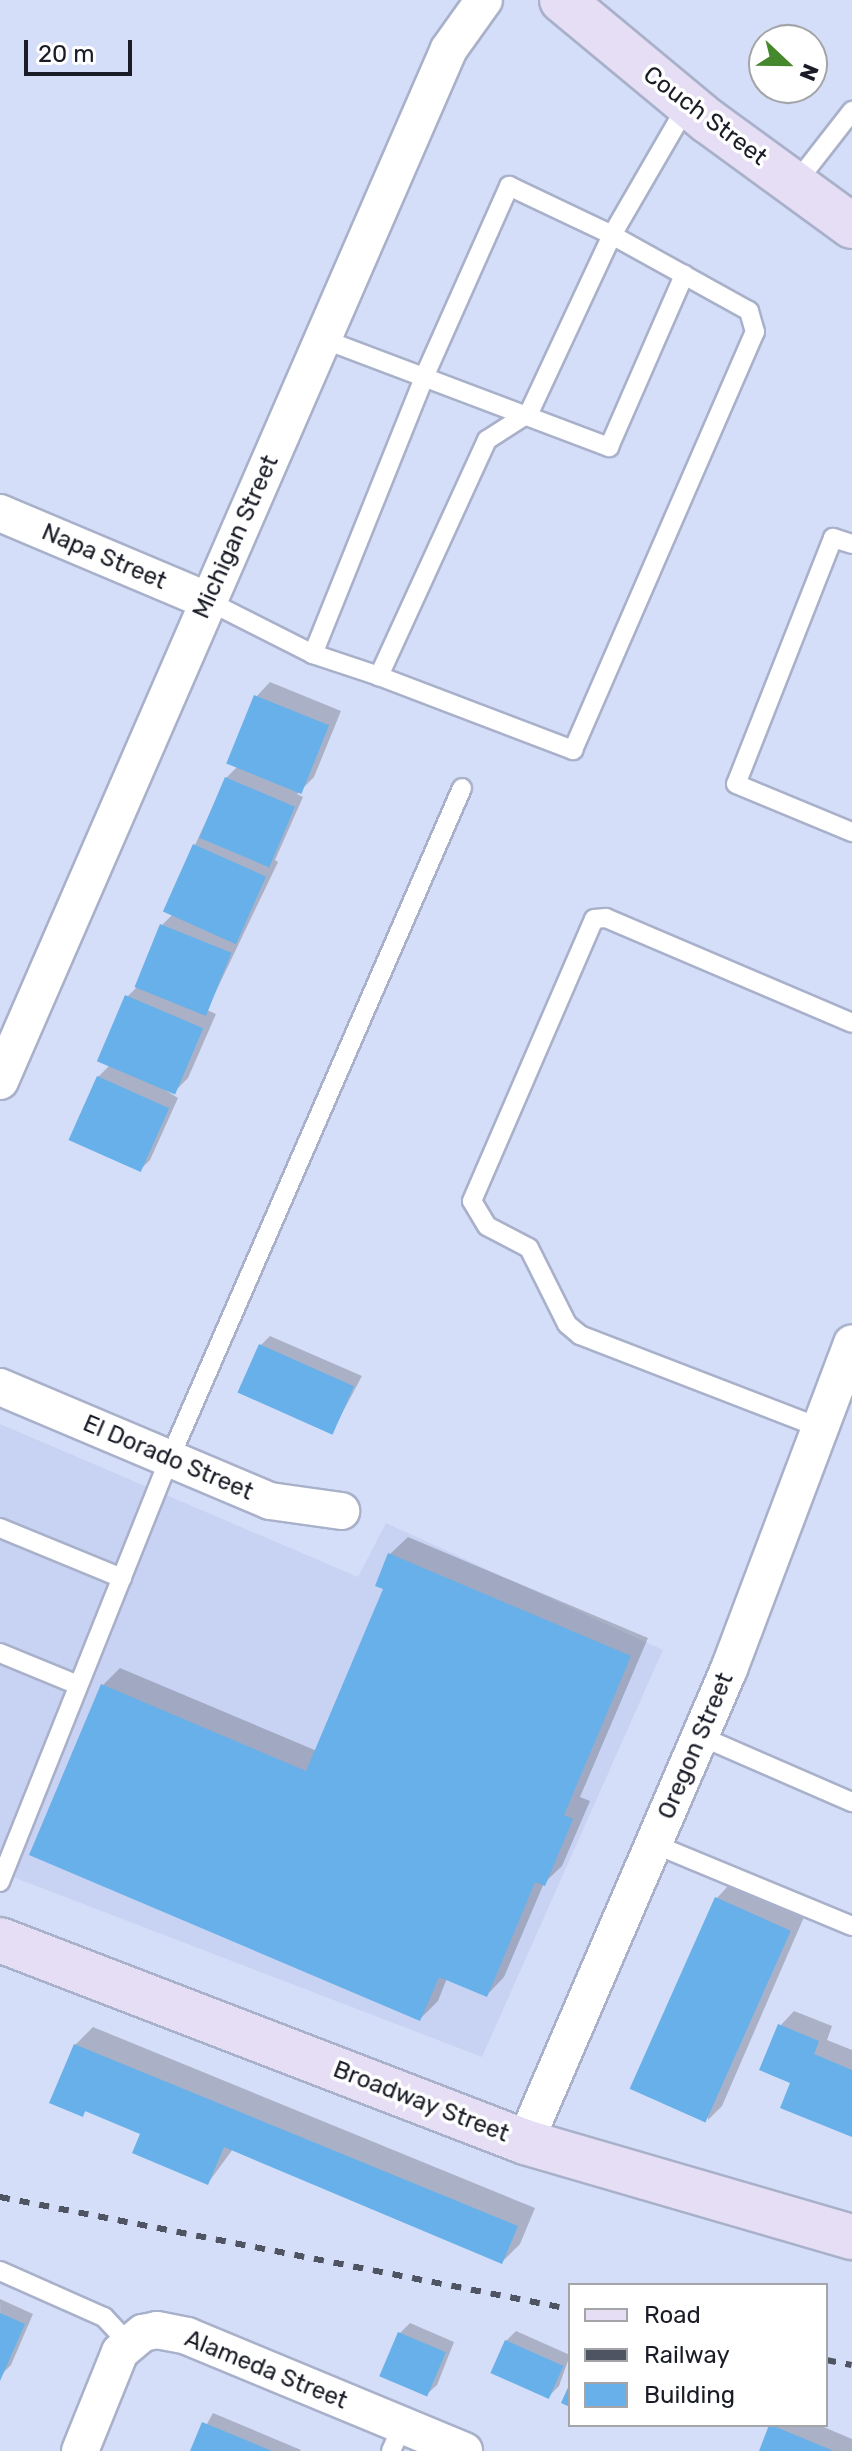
<!DOCTYPE html>
<style>
body{margin:0}
#map{position:relative;width:852px;height:2451px;overflow:hidden;background:#d5def8;font-family:Rubik,sans-serif}
div>[style]{position:absolute}
.built>*{inset:0;background:#c8d3f3}
.shadow>*{inset:0;background:#0003}
.building>*{inset:0;background:#68b0e9;transform-origin:0 0}
.roads{filter:drop-shadow(2px 0 #a9b1ca) drop-shadow(-2px 0 #a9b1ca) drop-shadow(0 2px #a9b1ca) drop-shadow(0 -2px #a9b1ca)}
.lane>*{height:18px;margin:-9px;padding:0 9px;transform-origin:9px;border-radius:9px;background:#fff}
.street>*{height:36px;margin:-18px;padding:0 18px;transform-origin:18px;border-radius:18px;background:#fff}
.secondary>*{height:44px;margin:-22px;padding:0 22px;transform-origin:22px;border-radius:22px;background:#e5def4}
.rail>*{height:6px;margin-top:-3px;transform-origin:0;background:repeating-linear-gradient(90deg,#4f5463 0 10px,transparent 0 20px)}
span{translate:-50% -50%;white-space:nowrap;text-align:center;line-height:1.15;-webkit-text-stroke:7px #fff;paint-order:stroke}
.street-label{font-size:24px;color:#1a1d27}
.legend{position:absolute;left:568px;top:2283px;width:260px;height:144px;box-sizing:border-box;background:#fff;border:2px solid #a3a5a9;margin:0;padding:10px 14px;list-style:none;font-size:24px;color:#1a1d27}
.legend li{display:flex;align-items:center;gap:16px;height:40px}
.legend b{width:40px;border:2px solid #a3a5a9}
.north{position:absolute;left:748px;top:24px;width:80px;height:80px;box-sizing:border-box;background:#fff;border:2px solid #a3a5a9;border-radius:50%;rotate:112deg;font-size:22px;font-weight:700;line-height:32px;text-align:center;color:#1a1d27}
.north::after{content:'';display:block;margin:auto;width:28px;height:36px;background:#46882c;clip-path:polygon(50% 0,100% 100%,50% 72%,0 100%)}
.scale{position:absolute;left:24px;top:40px;width:108px;height:36px;box-sizing:border-box;border:4px solid #1a1d27;border-top:0;padding-left:10px;font-size:24px;line-height:28px;white-space:nowrap;color:#1a1d27;-webkit-text-stroke:6px #fff;paint-order:stroke}
</style>
<div id="map">
<div class="built">
<div style="clip-path:polygon(0 1424px,358px 1577px,386px 1523px,663px 1650px,482px 2057px,0 1872px)"></div>
</div>
<div class="shadow">
<div style="clip-path:polygon(270px 682px,341px 711px,314px 777px,297px 794px,303px 797px,275px 860px,278px 862px,207px 1010px,216px 1014px,188px 1078px,174px 1092px,154px 1083px,178px 1098px,150px 1160px,140px 1170px,98px 1077px,110px 1065px,127px 997px,136px 988px,162px 925px,173px 914px,195px 845px,226px 778px,238px 766px,256px 697px)"></div>
<div style="clip-path:polygon(270px 1336px,362px 1376px,332px 1432px,261px 1345px)"></div>
<div style="clip-path:polygon(408px 1537px,648px 1638px,580px 1797px,590px 1801px,562px 1866px,544px 1883px,504px 1977px,487px 1995px,447px 1978px,438px 2001px,420px 2019px,103px 1685px,120px 1668px,317px 1751px,386px 1588px,390px 1554px)"></div>
<div style="clip-path:polygon(730px 1884px,804px 1917px,722px 2106px,708px 2120px,716px 1899px)"></div>
<div style="clip-path:polygon(794px 2011px,832px 2026px,827px 2040px,852px 2050px,852px 2135px,793px 2081px,780px 2026px)"></div>
<div style="clip-path:polygon(93px 2027px,535px 2208px,520px 2244px,502px 2262px,233px 2149px,208px 2183px,142px 2132px,88px 2109px,83px 2114px,75px 2045px)"></div>
<div style="clip-path:polygon(0 2299px,33px 2314px,11px 2365px,1px 2375px)"></div>
<div style="clip-path:polygon(410px 2323px,454px 2342px,437px 2385px,427px 2394px,400px 2333px)"></div>
<div style="clip-path:polygon(516px 2331px,570px 2355px,559px 2386px,549px 2396px,506px 2341px)"></div>
<div style="clip-path:polygon(213px 2413px,301px 2450px,300px 2451px,192px 2451px)"></div>
<div style="clip-path:polygon(771px 2425px,819px 2425px,852px 2439px,852px 2451px,761px 2451px)"></div>
</div>
<div class="building">
<div style="left:254px;top:695px;width:81px;height:74px;rotate:22deg"></div>
<div style="left:225px;top:777px;width:76px;height:66px;rotate:23deg"></div>
<div style="left:193px;top:844px;width:80px;height:74px;rotate:24deg"></div>
<div style="left:160px;top:924px;width:77px;height:68px;rotate:22deg"></div>
<div style="left:125px;top:995px;width:85px;height:72px;rotate:23deg"></div>
<div style="left:97px;top:1076px;width:79px;height:70px;rotate:24deg"></div>
<div style="left:259px;top:1344px;width:104px;height:53px;rotate:24deg"></div>
<div style="clip-path:polygon(388px 1553px,631px 1656px,564px 1815px,573px 1819px,545px 1886px,535px 1882px,487px 1997px,439px 1977px,420px 2021px,29px 1855px,101px 1684px,306px 1771px,383px 1589px,375px 1586px)"></div>
<div style="left:715px;top:1897px;width:83px;height:210px;rotate:24deg"></div>
<div style="clip-path:polygon(778px 2024px,819px 2041px,814px 2054px,852px 2070px,852px 2137px,780px 2108px,790px 2083px,759px 2070px)"></div>
<div style="clip-path:polygon(74px 2044px,518px 2226px,502px 2264px,224px 2147px,208px 2185px,132px 2153px,140px 2134px,85px 2111px,83px 2117px,49px 2103px)"></div>
<div style="clip-path:polygon(0 2313px,25px 2324px,0 2381px)"></div>
<div style="left:398px;top:2332px;width:52px;height:48px;rotate:23deg"></div>
<div style="left:505px;top:2340px;width:64px;height:36px;rotate:24deg"></div>
<div style="clip-path:polygon(570px 2383px,570px 2407px,561px 2403px)"></div>
<div style="clip-path:polygon(202px 2422px,272px 2451px,190px 2451px)"></div>
<div style="clip-path:polygon(769px 2425px,771px 2425px,834px 2451px,759px 2451px)"></div>
</div>
<div class="roads">
<div class="lane">
<div style="left:795px;top:184px;width:93px;rotate:-52deg"></div>
<div style="left:323px;top:339px;width:306px;rotate:20.7deg"></div>
<div style="left:609px;top:447px;width:188px;rotate:-66.4deg"></div>
<div style="left:852px;top:544px;width:20px;rotate:-162deg"></div>
<div style="left:833px;top:538px;width:264px;rotate:111.5deg"></div>
<div style="left:736px;top:784px;width:126px;rotate:22.5deg"></div>
<div style="left:208px;top:601px;width:118px;rotate:26.8deg"></div>
<div style="left:379px;top:676px;width:70px;rotate:-161.6deg"></div>
<div style="left:313px;top:654px;width:301px;rotate:-68.1deg"></div>
<div style="left:425px;top:375px;width:207px;rotate:-66deg"></div>
<div style="left:509px;top:186px;width:114px;rotate:25.4deg"></div>
<div style="left:612px;top:235px;width:196px;rotate:115deg"></div>
<div style="left:529px;top:413px;width:50px;rotate:147.3deg"></div>
<div style="left:487px;top:440px;width:260px;rotate:114.6deg"></div>
<div style="left:379px;top:676px;width:208px;rotate:20.9deg"></div>
<div style="left:573px;top:750px;width:456px;rotate:-66.5deg"></div>
<div style="left:755px;top:332px;width:22px;rotate:-106deg"></div>
<div style="left:749px;top:311px;width:157px;rotate:-151deg"></div>
<div style="left:612px;top:235px;width:151px;rotate:-59.9deg"></div>
<div style="left:818px;top:1427px;width:255px;rotate:-158.9deg"></div>
<div style="left:580px;top:1335px;width:17px;rotate:-140deg"></div>
<div style="left:567px;top:1324px;width:85px;rotate:-116.6deg"></div>
<div style="left:529px;top:1248px;width:47px;rotate:-152.4deg"></div>
<div style="left:487px;top:1226px;width:29px;rotate:-121deg"></div>
<div style="left:472px;top:1201px;width:307px;rotate:-66.6deg"></div>
<div style="left:594px;top:919px;width:12px;rotate:-5deg"></div>
<div style="left:606px;top:918px;width:267px;rotate:23.1deg"></div>
<div style="left:0;top:1528px;width:132px;rotate:22.3deg"></div>
<div style="left:0;top:1653px;width:84px;rotate:22.3deg"></div>
<div style="left:700px;top:1736px;width:166px;rotate:23.5deg"></div>
<div style="left:654px;top:1844px;width:214px;rotate:22.5deg"></div>
<div style="left:0;top:1882px;width:455px;rotate:-68.2deg"></div>
<div style="left:169px;top:1460px;width:733px;rotate:-66.44deg"></div>
<div style="left:0;top:2271px;width:114px;rotate:23.9deg"></div>
<div style="left:104px;top:2317px;width:37px;rotate:47deg"></div>
<div style="left:391px;top:2451px;width:27px;rotate:-66deg"></div>
</div>
<div class="street">
<div style="left:0;top:513px;width:226px;rotate:22.9deg"></div>
<div style="left:0;top:1081px;width:1125px;rotate:-66.49deg"></div>
<div style="left:449px;top:49px;width:60px;rotate:-54.5deg"></div>
<div style="left:0;top:1387px;width:293px;rotate:22.9deg"></div>
<div style="left:270px;top:1501px;width:72px;rotate:8deg"></div>
<div style="left:525px;top:2142px;width:515px;rotate:-66.67deg"></div>
<div style="left:729px;top:1669px;width:348px;rotate:-69.3deg"></div>
<div style="left:80px;top:2451px;width:107px;rotate:-68deg"></div>
<div style="left:120px;top:2352px;width:30px;rotate:-40deg"></div>
<div style="left:143px;top:2333px;width:14px;rotate:-12deg"></div>
<div style="left:157px;top:2330px;width:31px;rotate:11deg"></div>
<div style="left:187px;top:2336px;width:300px;rotate:22.5deg"></div>
</div>
<div class="secondary">
<div style="left:562px;top:0;width:190px;rotate:39.7deg"></div>
<div style="left:708px;top:121px;width:178px;rotate:36.1deg"></div>
<div style="left:0;top:1940px;width:563px;rotate:21.04deg"></div>
<div style="left:525px;top:2142px;width:341px;rotate:16.2deg"></div>
</div>
</div>
<div class="rail">
<div style="left:0;top:2197px;width:581px;rotate:11.12deg"></div>
<div style="left:826px;top:2360px;width:26px;rotate:11deg"></div>
</div>
<div class="street-label">
<span style="left:705px;top:116px;rotate:37deg">Couch Street</span>
<span style="left:236px;top:537px;rotate:-66deg">Michigan Street</span>
<span style="left:104px;top:557px;rotate:23deg">Napa Street</span>
<span style="left:168px;top:1458px;rotate:23deg">El Dorado Street</span>
<span style="left:696px;top:1746px;rotate:-67deg">Oregon Street</span>
<span style="left:421px;top:2102px;rotate:21deg">Broadway Street</span>
<span style="left:266px;top:2370px;rotate:22deg">Alameda Street</span>
</div>
<ul class="legend">
<li><b style="height:10px;background:#e5def4"></b>Road</li>
<li><b style="height:10px;background:#4f5463"></b>Railway</li>
<li><b style="height:22px;background:#68b0e9"></b>Building</li>
</ul>
<div class="north">N</div>
<div class="scale">20 m</div>
</div>
